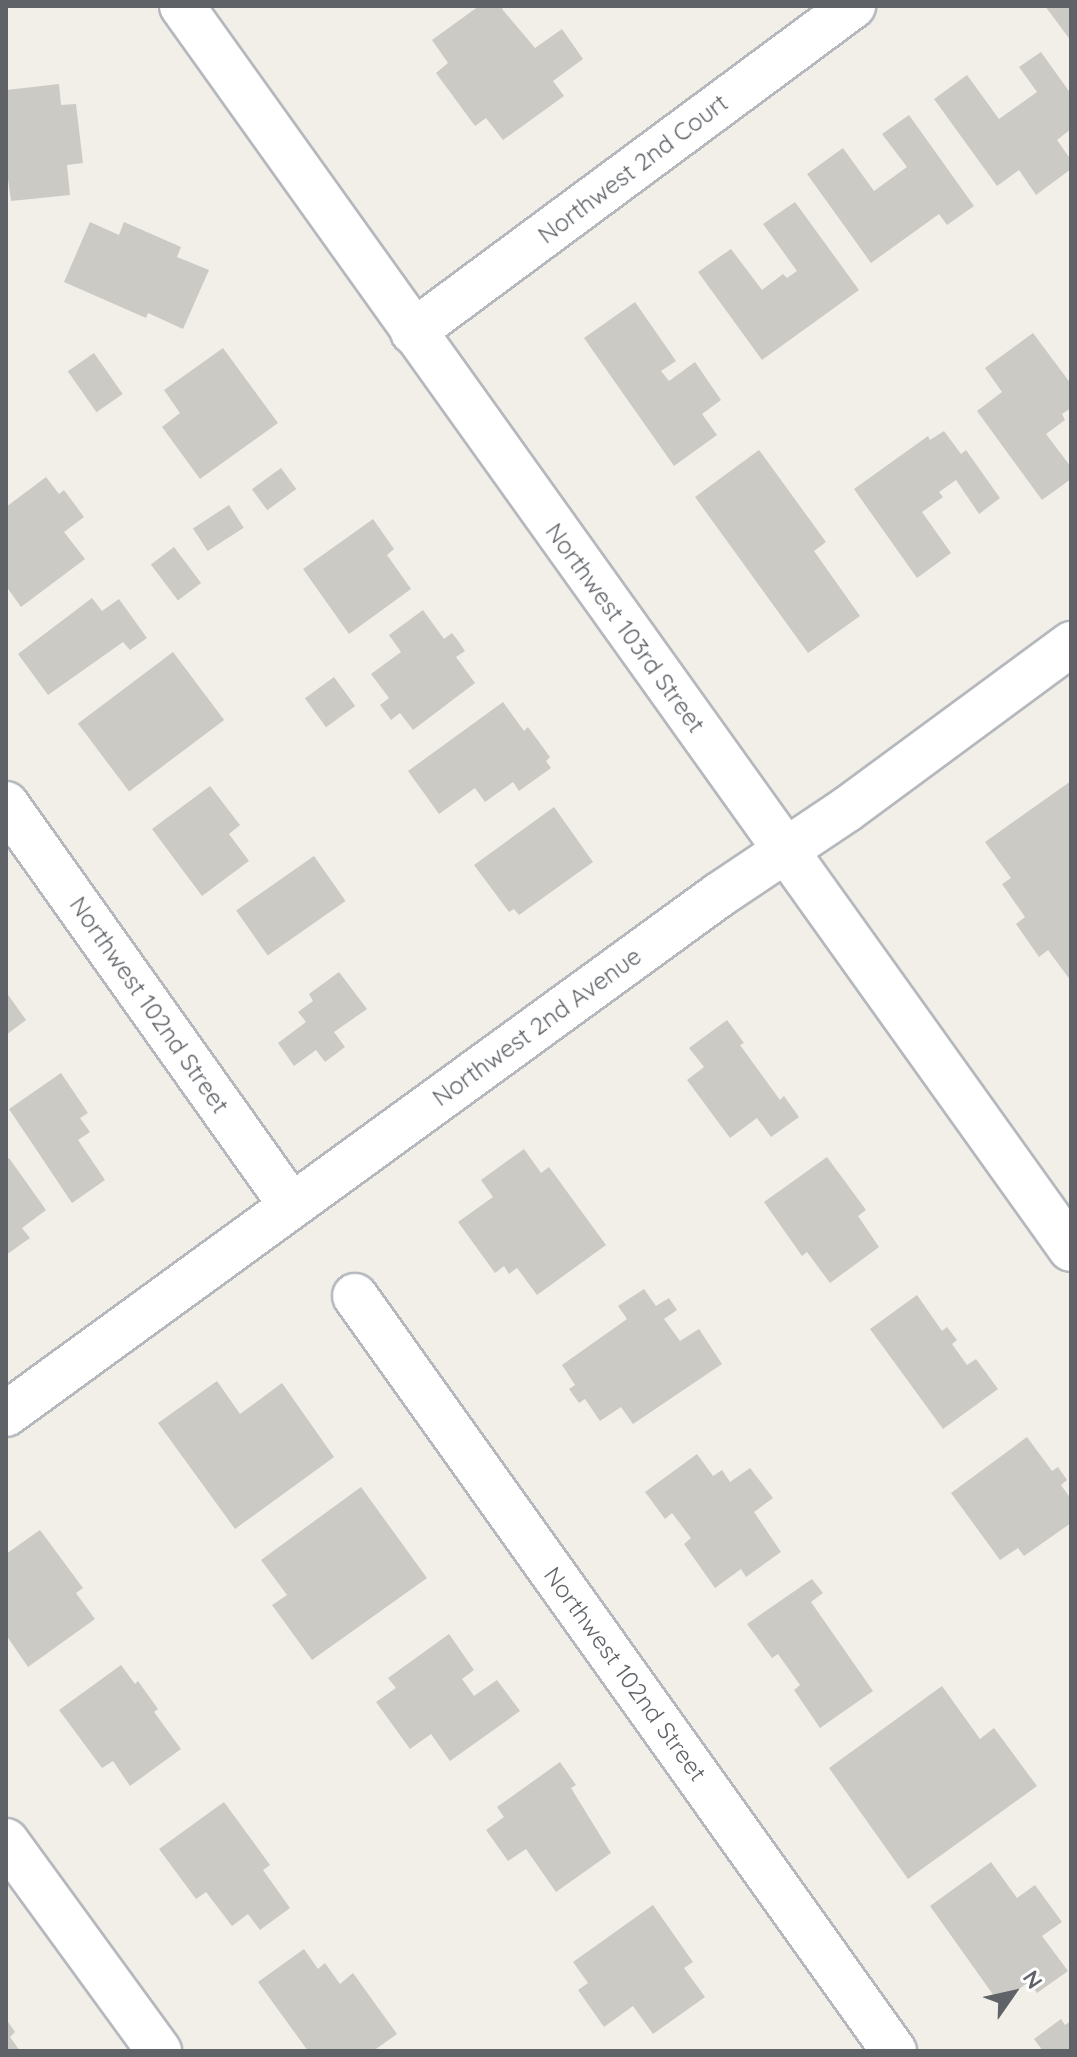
<!DOCTYPE html>
<style>
body{margin:0}
#map{position:relative;width:1077px;height:2057px;overflow:hidden;background:#f1efe8;font-family:Quicksand,sans-serif}
div>[style]{position:absolute}
.building>*{inset:0;background:#cccac5;transform-origin:0 0}
.roads{filter:drop-shadow(2px 0 #b5b8bc) drop-shadow(-2px 0 #b5b8bc) drop-shadow(0 2px #b5b8bc) drop-shadow(0 -2px #b5b8bc)}
.minor>*{height:44px;margin:-22px;padding:0 22px;transform-origin:22px;border-radius:22px;background:#fff}
.tertiary>*{height:44px;margin:-22px;padding:0 22px;transform-origin:22px;border-radius:22px;background:#fff}
.secondary>*{height:44px;margin:-22px;padding:0 22px;transform-origin:22px;border-radius:22px;background:#fff}
span{translate:-50% -50%;white-space:nowrap;text-align:center;line-height:1.15;-webkit-text-stroke:6px #fff;paint-order:stroke}
.street-label{font-size:24px;color:#5f6368}
.frame{position:absolute;inset:0;border:8px solid #5f6368;pointer-events:none}
.north{position:absolute;left:973px;top:1953px;width:80px;height:80px;-webkit-text-stroke:6px #fff;paint-order:stroke;rotate:56deg;font-size:22px;font-weight:700;line-height:32px;text-align:center;color:#5f6368}
.north::after{content:'';display:block;margin:auto;width:28px;height:36px;background:#5f6368;clip-path:polygon(50% 0,100% 100%,50% 72%,0 100%)}
</style>
<div id="map">
<div class="building">
<div style="clip-path:polygon(479px 6px,505px 6px,502px 9px,535px 48px,562px 29px,583px 59px,553px 81px,564px 96px,503px 140px,486px 118px,475px 126px,436px 73px,448px 63px,432px 40px)"></div>
<div style="clip-path:polygon(1045px 6px,1071px 6px,1071px 41px)"></div>
<div style="clip-path:polygon(1041px 52px,1071px 94px,1071px 129px,1057px 140px,1071px 160px,1071px 169px,1036px 195px,1019px 170px,997px 186px,934px 99px,967px 75px,999px 119px,1037px 92px,1019px 67px)"></div>
<div style="clip-path:polygon(59px 84px,61px 105px,76px 104px,83px 163px,67px 165px,70px 195px,11px 201px,6px 164px,6px 90px)"></div>
<div style="clip-path:polygon(909px 115px,974px 206px,947px 225px,939px 214px,871px 263px,807px 174px,843px 148px,874px 191px,907px 167px,882px 134px)"></div>
<div style="clip-path:polygon(795px 202px,859px 290px,762px 360px,698px 272px,731px 249px,762px 290px,783px 274px,787px 278px,797px 271px,763px 224px)"></div>
<div style="clip-path:polygon(90px 222px,119px 235px,124px 222px,181px 247px,177px 257px,209px 270px,183px 329px,148px 313px,146px 318px,64px 282px)"></div>
<div style="clip-path:polygon(635px 302px,676px 361px,661px 371px,669px 381px,695px 362px,721px 400px,702px 414px,717px 435px,674px 466px,584px 338px)"></div>
<div style="clip-path:polygon(1033px 333px,1071px 384px,1071px 408px,1062px 414px,1065px 420px,1046px 434px,1071px 467px,1071px 479px,1042px 500px,977px 411px,1002px 392px,985px 368px)"></div>
<div style="clip-path:polygon(223px 348px,278px 423px,200px 479px,162px 427px,180px 413px,164px 390px)"></div>
<div style="left:94px;top:353px;width:50px;height:32px;rotate:55deg"></div>
<div style="clip-path:polygon(944px 431px,961px 454px,966px 450px,1000px 498px,979px 514px,956px 480px,939px 492px,943px 497px,922px 512px,951px 553px,917px 578px,854px 489px,928px 436px,930px 440px)"></div>
<div style="clip-path:polygon(759px 450px,826px 542px,814px 551px,860px 616px,808px 653px,695px 497px)"></div>
<div style="left:281px;top:468px;width:26px;height:36px;rotate:54deg"></div>
<div style="clip-path:polygon(46px 477px,59px 494px,64px 490px,84px 517px,64px 532px,85px 559px,21px 607px,6px 586px,6px 507px)"></div>
<div style="left:229px;top:505px;width:27px;height:43px;rotate:57deg"></div>
<div style="clip-path:polygon(373px 519px,394px 549px,387px 555px,411px 589px,349px 634px,303px 569px)"></div>
<div style="left:174px;top:547px;width:45px;height:29px;rotate:53deg"></div>
<div style="clip-path:polygon(92px 598px,102px 611px,119px 599px,147px 638px,130px 650px,123px 642px,48px 695px,18px 654px)"></div>
<div style="clip-path:polygon(423px 610px,444px 639px,452px 633px,459px 642px,465px 651px,456px 657px,475px 683px,413px 730px,400px 713px,391px 720px,380px 705px,389px 698px,371px 674px,401px 652px,389px 635px)"></div>
<div style="left:173px;top:652px;width:85px;height:119px;rotate:53deg"></div>
<div style="left:334px;top:677px;width:36px;height:36px;rotate:54deg"></div>
<div style="clip-path:polygon(503px 702px,524px 731px,528px 727px,550px 757px,546px 761px,551px 768px,519px 791px,513px 782px,485px 802px,475px 788px,439px 814px,408px 771px)"></div>
<div style="clip-path:polygon(1071px 781px,1071px 981px,1048px 950px,1039px 957px,1016px 924px,1025px 917px,1002px 884px,1011px 878px,985px 842px)"></div>
<div style="clip-path:polygon(210px 786px,240px 825px,229px 834px,249px 861px,202px 896px,152px 829px)"></div>
<div style="clip-path:polygon(554px 807px,593px 862px,519px 915px,514px 909px,509px 912px,474px 865px)"></div>
<div style="left:314px;top:856px;width:55px;height:95px;rotate:55deg"></div>
<div style="clip-path:polygon(339px 972px,367px 1009px,334px 1032px,345px 1047px,325px 1062px,316px 1050px,294px 1066px,278px 1043px,306px 1022px,298px 1012px,313px 1001px,309px 994px)"></div>
<div style="clip-path:polygon(6px 992px,26px 1020px,6px 1035px)"></div>
<div style="clip-path:polygon(727px 1020px,744px 1043px,740px 1045px,780px 1100px,784px 1096px,799px 1117px,771px 1137px,757px 1118px,730px 1138px,687px 1080px,704px 1067px,689px 1048px)"></div>
<div style="clip-path:polygon(61px 1073px,88px 1113px,80px 1118px,90px 1132px,78px 1140px,105px 1180px,72px 1203px,9px 1109px)"></div>
<div style="clip-path:polygon(524px 1149px,541px 1173px,549px 1167px,606px 1245px,537px 1295px,517px 1268px,509px 1274px,504px 1266px,495px 1273px,458px 1222px,493px 1197px,481px 1180px)"></div>
<div style="clip-path:polygon(827px 1157px,866px 1210px,858px 1216px,879px 1247px,830px 1283px,807px 1252px,802px 1256px,764px 1202px)"></div>
<div style="clip-path:polygon(9px 1158px,46px 1210px,22px 1228px,30px 1238px,6px 1255px,6px 1160px)"></div>
<div style="clip-path:polygon(644px 1289px,656px 1306px,669px 1298px,677px 1310px,664px 1319px,680px 1341px,699px 1329px,722px 1364px,633px 1424px,621px 1407px,600px 1421px,585px 1399px,579px 1403px,569px 1389px,575px 1385px,562px 1365px,627px 1319px,618px 1306px)"></div>
<div style="clip-path:polygon(917px 1295px,942px 1331px,947px 1327px,957px 1340px,952px 1344px,967px 1365px,976px 1359px,998px 1389px,943px 1429px,870px 1329px)"></div>
<div style="clip-path:polygon(217px 1381px,240px 1414px,282px 1383px,334px 1457px,235px 1529px,158px 1423px)"></div>
<div style="clip-path:polygon(1027px 1437px,1052px 1471px,1058px 1467px,1067px 1480px,1061px 1485px,1071px 1499px,1071px 1523px,1024px 1556px,1018px 1548px,1000px 1560px,951px 1493px)"></div>
<div style="clip-path:polygon(697px 1454px,713px 1476px,722px 1470px,730px 1482px,750px 1468px,773px 1498px,754px 1512px,781px 1552px,746px 1577px,741px 1569px,715px 1588px,684px 1544px,691px 1538px,672px 1513px,665px 1519px,645px 1492px)"></div>
<div style="clip-path:polygon(361px 1487px,427px 1578px,312px 1660px,272px 1605px,287px 1595px,261px 1560px)"></div>
<div style="clip-path:polygon(40px 1530px,83px 1588px,76px 1593px,95px 1619px,28px 1667px,6px 1635px,6px 1554px)"></div>
<div style="clip-path:polygon(812px 1579px,823px 1593px,811px 1602px,873px 1691px,820px 1728px,794px 1690px,800px 1685px,778px 1654px,772px 1658px,747px 1624px)"></div>
<div style="clip-path:polygon(449px 1634px,474px 1670px,462px 1679px,474px 1696px,497px 1680px,520px 1711px,450px 1761px,431px 1734px,410px 1749px,376px 1702px,396px 1688px,388px 1678px)"></div>
<div style="clip-path:polygon(121px 1665px,135px 1684px,138px 1681px,158px 1709px,154px 1712px,181px 1749px,130px 1786px,113px 1761px,102px 1768px,59px 1710px)"></div>
<div style="clip-path:polygon(942px 1686px,980px 1739px,994px 1728px,1037px 1786px,908px 1879px,829px 1768px)"></div>
<div style="clip-path:polygon(560px 1762px,576px 1785px,571px 1788px,611px 1853px,556px 1892px,526px 1849px,508px 1861px,486px 1830px,504px 1817px,497px 1807px)"></div>
<div style="clip-path:polygon(224px 1802px,270px 1865px,263px 1870px,290px 1908px,260px 1930px,248px 1914px,232px 1926px,206px 1892px,196px 1899px,159px 1849px)"></div>
<div style="clip-path:polygon(991px 1862px,1017px 1898px,1035px 1885px,1062px 1922px,1042px 1936px,1068px 1971px,1037px 1993px,1029px 1982px,999px 2003px,930px 1906px)"></div>
<div style="clip-path:polygon(653px 1905px,693px 1962px,684px 1968px,705px 1997px,653px 2034px,633px 2006px,604px 2027px,578px 1990px,588px 1983px,573px 1962px)"></div>
<div style="clip-path:polygon(304px 1949px,318px 1969px,325px 1963px,340px 1984px,353px 1973px,397px 2034px,373px 2051px,308px 2051px,258px 1982px)"></div>
<div style="clip-path:polygon(6px 2019px,15px 2032px,10px 2037px,20px 2051px,6px 2051px)"></div>
<div style="clip-path:polygon(1061px 2019px,1065px 2025px,1071px 2021px,1071px 2051px,1043px 2051px,1034px 2039px)"></div>
</div>
<div class="roads">
<div class="minor">
<div style="left:413px;top:332px;width:548px;rotate:-36.54deg"></div>
<div style="left:6px;top:804px;width:493px;rotate:54.6deg"></div>
<div style="left:355px;top:1296px;width:928px;rotate:54.48deg"></div>
<div style="left:6px;top:1841px;width:260px;rotate:53.9deg"></div>
</div>
<div class="tertiary">
<div style="left:6px;top:1414px;width:882px;rotate:-36.05deg"></div>
<div style="left:719px;top:895px;width:153px;rotate:-33.8deg"></div>
<div style="left:846px;top:810px;width:280px;rotate:-36.4deg"></div>
</div>
<div class="secondary">
<div style="left:182px;top:6px;width:1528px;rotate:54.43deg"></div>
</div>
</div>
<div class="street-label">
<span style="left:633px;top:169px;rotate:-37deg">Northwest 2nd Court</span>
<span style="left:625px;top:628px;rotate:54deg">Northwest 103rd Street</span>
<span style="left:149px;top:1005px;rotate:55deg">Northwest 102nd Street</span>
<span style="left:537px;top:1027px;rotate:-36deg">Northwest 2nd Avenue</span>
<span style="left:625px;top:1674px;rotate:54deg">Northwest 102nd Street</span>
</div>
<div class="frame"></div>
<div class="north">N</div>
</div>
